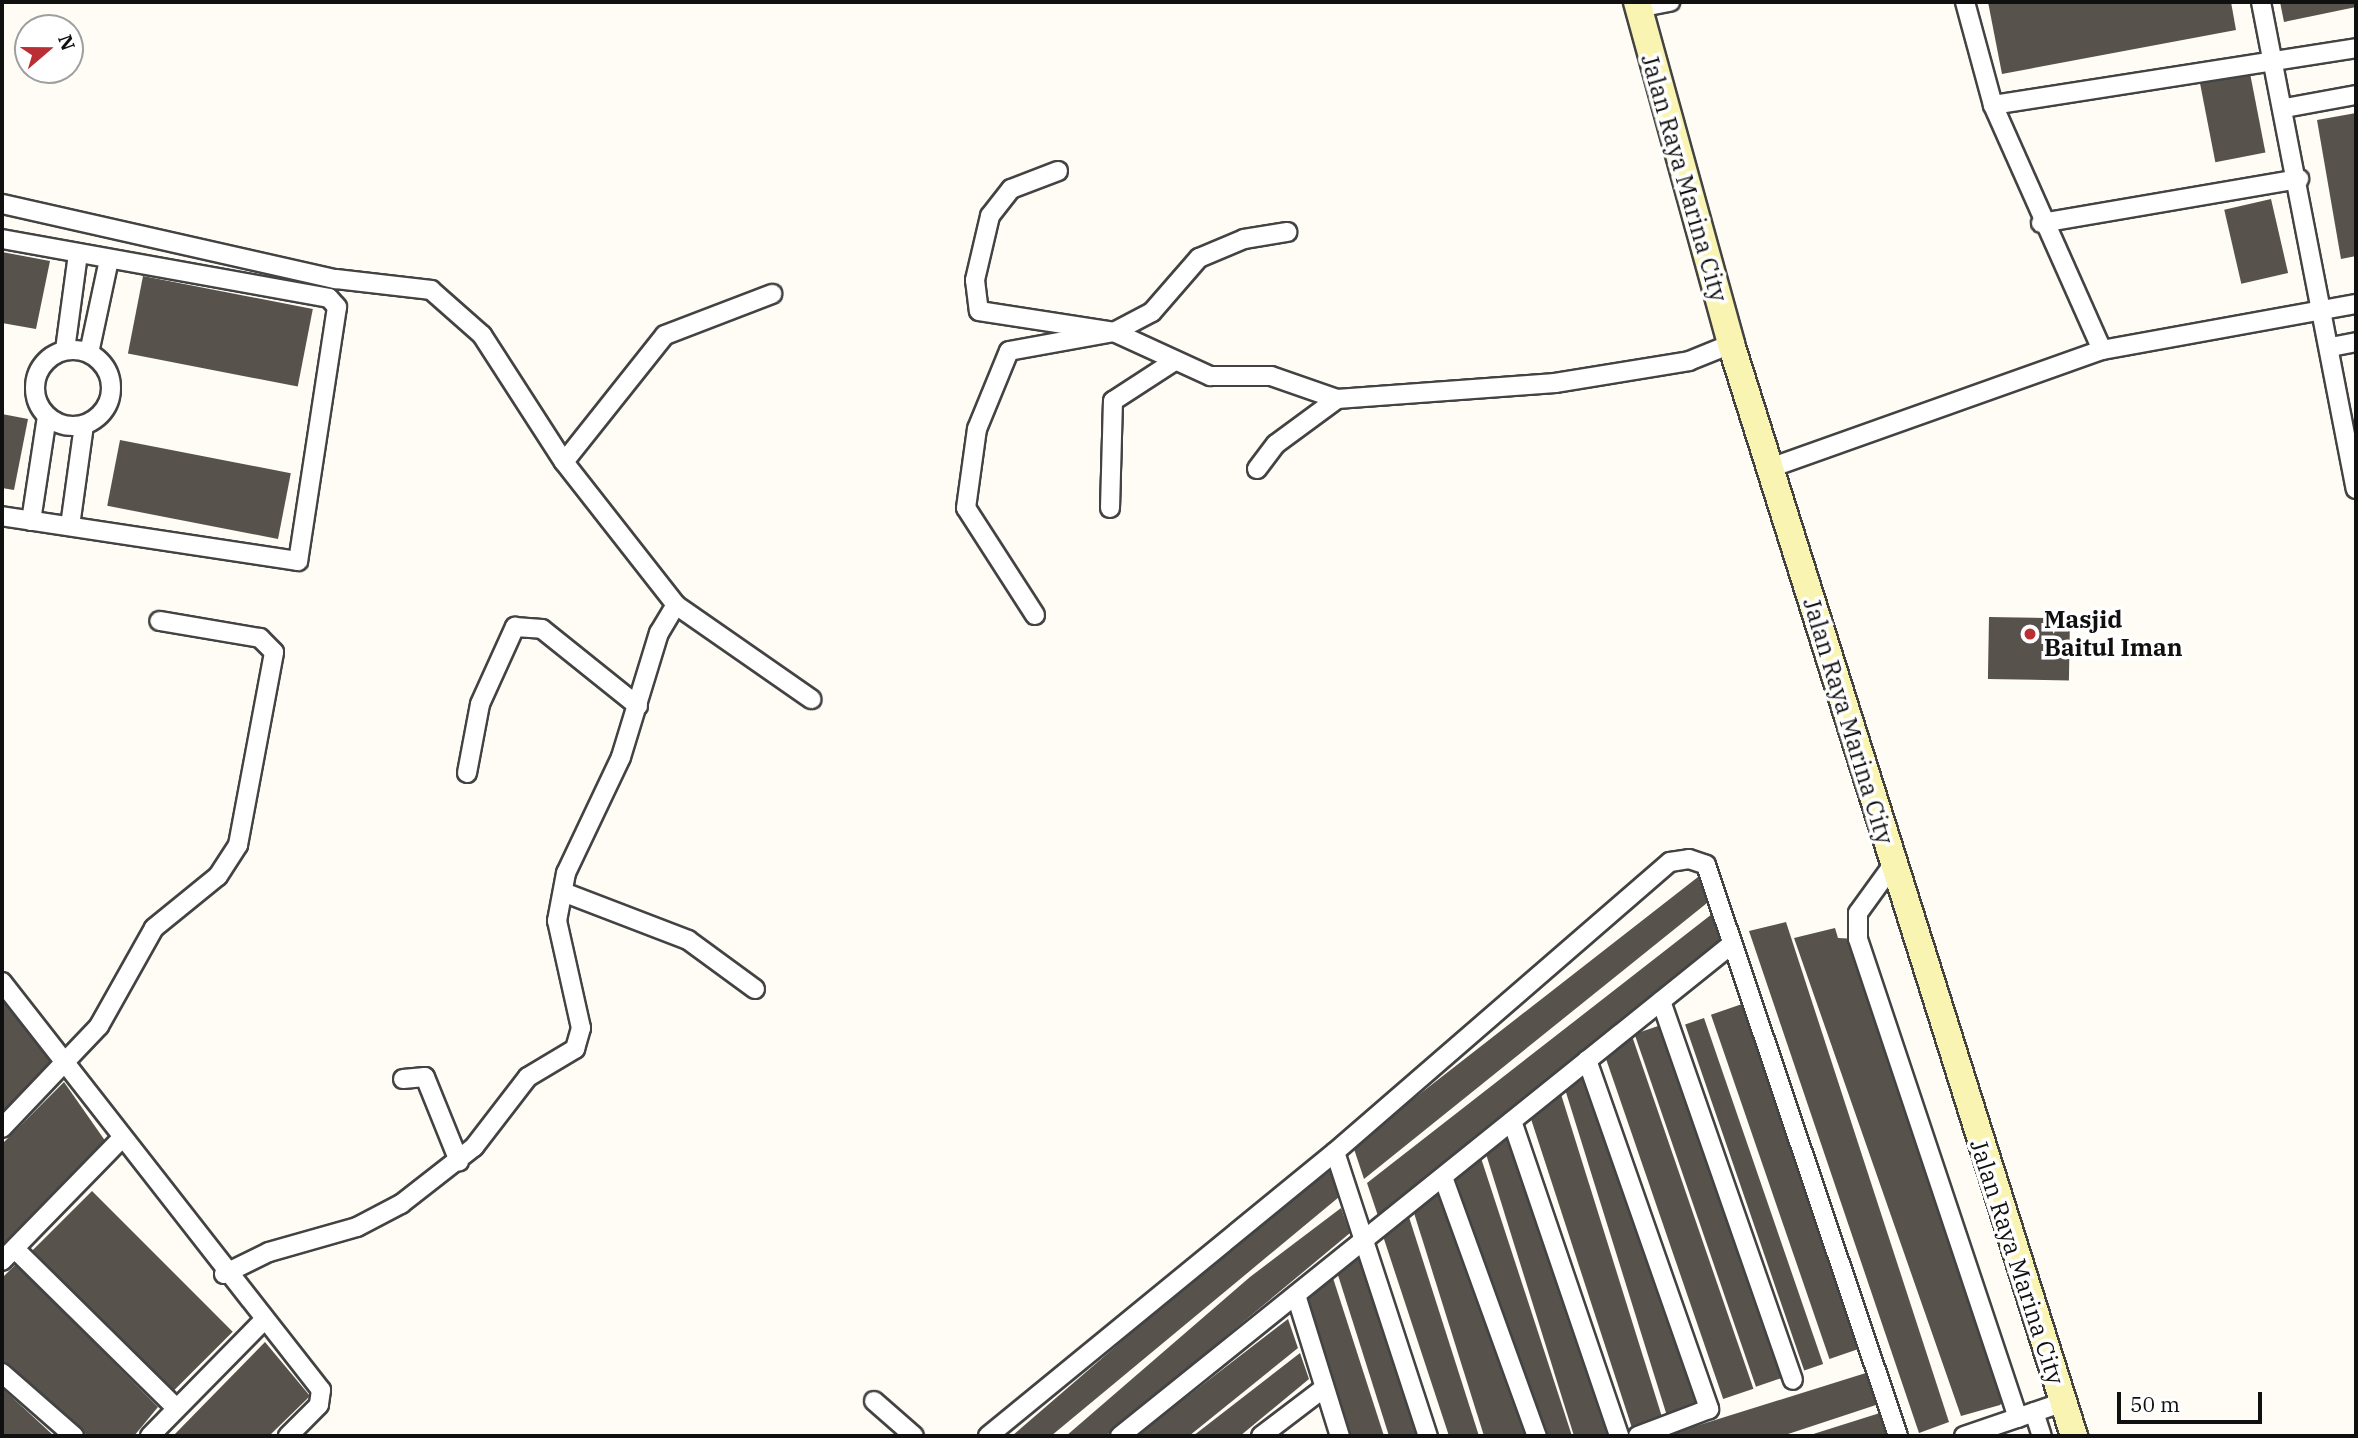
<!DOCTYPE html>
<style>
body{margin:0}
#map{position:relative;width:2358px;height:1438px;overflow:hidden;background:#fefcf4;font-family:"IBM Plex Serif",serif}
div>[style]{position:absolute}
.building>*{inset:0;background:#58524d;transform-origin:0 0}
.roads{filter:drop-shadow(2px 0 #434343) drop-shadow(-2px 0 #434343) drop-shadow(0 2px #434343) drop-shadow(0 -2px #434343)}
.street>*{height:18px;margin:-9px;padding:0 9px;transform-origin:9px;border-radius:9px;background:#fff}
.street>.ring{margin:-9px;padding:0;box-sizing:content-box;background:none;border:18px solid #fff;border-radius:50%}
.secondary>*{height:26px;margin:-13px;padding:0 13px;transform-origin:13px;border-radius:13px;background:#faf4b3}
.dots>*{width:19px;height:19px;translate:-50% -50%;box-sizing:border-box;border:4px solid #fff;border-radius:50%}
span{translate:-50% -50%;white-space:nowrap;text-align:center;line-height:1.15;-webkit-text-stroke:7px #fff;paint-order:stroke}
.street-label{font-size:24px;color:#101010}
.poi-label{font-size:24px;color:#101010;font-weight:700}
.left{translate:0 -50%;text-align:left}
.frame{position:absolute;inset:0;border:4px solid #101010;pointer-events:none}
.north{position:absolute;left:14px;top:14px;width:70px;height:70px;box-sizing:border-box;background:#fff;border:2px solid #9f9f9f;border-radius:50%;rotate:70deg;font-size:19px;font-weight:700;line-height:28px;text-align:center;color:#101010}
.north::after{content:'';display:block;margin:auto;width:24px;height:32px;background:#b92f33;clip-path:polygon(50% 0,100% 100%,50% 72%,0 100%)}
.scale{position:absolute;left:2117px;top:1392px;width:145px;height:32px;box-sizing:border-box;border:4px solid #101010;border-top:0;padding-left:9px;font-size:21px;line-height:24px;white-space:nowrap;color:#101010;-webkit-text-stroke:5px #fff;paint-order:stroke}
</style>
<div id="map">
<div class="building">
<div style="clip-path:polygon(1988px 2px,2231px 2px,2236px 30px,2002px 74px)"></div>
<div style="clip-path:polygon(2280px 2px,2356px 2px,2356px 7px,2284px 22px)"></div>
<div style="left:2249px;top:68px;width:86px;height:51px;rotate:79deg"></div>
<div style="clip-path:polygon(2356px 113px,2356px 256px,2341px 259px,2317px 120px)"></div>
<div style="left:2271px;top:199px;width:76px;height:48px;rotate:77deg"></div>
<div style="clip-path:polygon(2px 252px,50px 261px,36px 329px,2px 323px)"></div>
<div style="left:143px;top:276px;width:173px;height:79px;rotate:11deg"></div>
<div style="clip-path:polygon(2px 414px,28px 419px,14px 490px,2px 488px)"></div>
<div style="left:120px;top:440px;width:174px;height:67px;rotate:11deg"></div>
<div style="left:1989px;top:617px;width:81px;height:62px;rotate:1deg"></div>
<div style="clip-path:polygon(1698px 877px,1707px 903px,1364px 1179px,1353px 1146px)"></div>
<div style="clip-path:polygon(1712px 914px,1722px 940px,1378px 1216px,1367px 1183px)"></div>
<div style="clip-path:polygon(1786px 922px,1949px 1422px,1919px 1433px,1749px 931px)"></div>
<div style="clip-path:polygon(1835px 928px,1838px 938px,1858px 939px,2013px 1390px,2000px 1405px,1961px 1416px,1794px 938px)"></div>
<div style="clip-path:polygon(3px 998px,51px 1062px,2px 1112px,2px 1000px)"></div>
<div style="left:1745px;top:1003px;width:364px;height:36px;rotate:71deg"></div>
<div style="left:1704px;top:1018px;width:366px;height:20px;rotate:71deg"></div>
<div style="left:1661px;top:1025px;width:373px;height:28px;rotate:71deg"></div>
<div style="left:1632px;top:1036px;width:373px;height:32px;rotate:71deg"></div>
<div style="clip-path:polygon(1589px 1067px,1703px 1405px,1667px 1416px,1564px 1086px)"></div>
<div style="clip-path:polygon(64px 1082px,106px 1142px,2px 1248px,2px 1144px)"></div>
<div style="clip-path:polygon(1560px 1091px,1662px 1417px,1632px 1428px,1531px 1119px)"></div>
<div style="clip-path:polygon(1511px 1135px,1612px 1436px,1574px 1436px,1486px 1154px)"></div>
<div style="clip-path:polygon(1481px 1158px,1572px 1436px,1543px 1436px,1455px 1177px)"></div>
<div style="clip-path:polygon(1330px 1171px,1339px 1197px,1051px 1436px,1012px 1436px,1239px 1240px)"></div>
<div style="clip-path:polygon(1445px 1188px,1529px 1436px,1484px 1436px,1414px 1213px)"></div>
<div style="left:92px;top:1191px;width:199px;height:85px;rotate:45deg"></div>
<div style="clip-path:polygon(1341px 1208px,1350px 1233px,1106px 1436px,1066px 1436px,1250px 1277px)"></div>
<div style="clip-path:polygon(1408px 1214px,1479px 1436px,1449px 1436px,1382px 1233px)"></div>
<div style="clip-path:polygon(1363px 1253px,1423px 1436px,1389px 1436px,1337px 1272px)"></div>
<div style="clip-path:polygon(16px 1264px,158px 1407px,134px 1436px,88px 1436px,2px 1361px,2px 1278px)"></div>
<div style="clip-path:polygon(1333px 1278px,1384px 1436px,1351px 1436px,1307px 1297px)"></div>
<div style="clip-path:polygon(1288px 1319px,1298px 1348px,1189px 1436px,1136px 1436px)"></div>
<div style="clip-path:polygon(265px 1342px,310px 1396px,269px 1436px,173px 1436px)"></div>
<div style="clip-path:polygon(1300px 1353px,1309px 1379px,1240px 1436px,1193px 1436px)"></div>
<div style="clip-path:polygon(1869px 1372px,1879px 1404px,1782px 1436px,1664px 1436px)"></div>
<div style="clip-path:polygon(2px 1388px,54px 1436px,2px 1436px)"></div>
<div style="clip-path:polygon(1883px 1412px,1889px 1436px,1807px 1436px)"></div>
</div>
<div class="roads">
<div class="street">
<div style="left:1965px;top:2px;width:107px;rotate:74.8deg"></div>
<div style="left:1993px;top:105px;width:367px;rotate:-8.9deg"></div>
<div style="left:2261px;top:2px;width:496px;rotate:79deg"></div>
<div style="left:1638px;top:8px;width:33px;rotate:-11deg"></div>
<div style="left:1993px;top:105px;width:268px;rotate:66deg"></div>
<div style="left:2285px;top:108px;width:72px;rotate:-10.4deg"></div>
<div style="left:1058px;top:171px;width:50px;rotate:159deg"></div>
<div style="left:1011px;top:189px;width:34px;rotate:128deg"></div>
<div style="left:990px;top:216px;width:66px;rotate:103.2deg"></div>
<div style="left:975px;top:280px;width:31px;rotate:83deg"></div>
<div style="left:979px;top:311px;width:137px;rotate:8.8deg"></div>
<div style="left:1114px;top:332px;width:106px;rotate:24.6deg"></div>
<div style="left:1210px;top:376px;width:61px"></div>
<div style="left:1271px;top:376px;width:70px;rotate:19.2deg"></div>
<div style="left:1337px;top:399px;width:219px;rotate:-4.2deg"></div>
<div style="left:1555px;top:383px;width:136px;rotate:-9.3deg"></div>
<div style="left:1689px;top:361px;width:45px;rotate:-22deg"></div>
<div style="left:2px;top:204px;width:342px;rotate:12.7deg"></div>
<div style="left:336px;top:279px;width:96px;rotate:6.6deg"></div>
<div style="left:431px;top:290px;width:68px;rotate:41.4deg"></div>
<div style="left:482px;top:335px;width:151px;rotate:57.2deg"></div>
<div style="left:564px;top:462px;width:162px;rotate:-51.5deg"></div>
<div style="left:665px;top:335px;width:115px;rotate:-21deg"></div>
<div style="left:2041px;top:223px;width:262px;rotate:-9.7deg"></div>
<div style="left:2px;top:239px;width:332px;rotate:10.2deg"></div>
<div style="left:329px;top:298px;width:12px;rotate:48deg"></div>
<div style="left:337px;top:307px;width:257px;rotate:98.7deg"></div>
<div style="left:298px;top:561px;width:299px;rotate:-171.4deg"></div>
<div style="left:2331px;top:347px;width:25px;rotate:-11deg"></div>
<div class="ring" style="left:35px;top:350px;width:58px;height:58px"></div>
<div style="left:65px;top:350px;width:97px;rotate:-82.3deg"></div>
<div style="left:89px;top:353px;width:95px;rotate:-77.9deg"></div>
<div style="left:564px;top:462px;width:182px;rotate:51.9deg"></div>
<div style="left:676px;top:605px;width:165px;rotate:34.8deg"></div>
<div style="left:1770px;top:468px;width:352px;rotate:-19.6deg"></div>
<div style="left:2102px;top:350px;width:258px;rotate:-10.3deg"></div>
<div style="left:1257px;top:469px;width:31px;rotate:-53deg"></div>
<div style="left:1276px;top:444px;width:76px;rotate:-36.4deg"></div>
<div style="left:1110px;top:508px;width:107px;rotate:-88.4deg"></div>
<div style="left:1113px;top:401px;width:72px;rotate:-33deg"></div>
<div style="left:31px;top:521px;width:106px;rotate:-81.3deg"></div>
<div style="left:70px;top:526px;width:102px;rotate:-82.1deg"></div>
<div style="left:1035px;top:615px;width:127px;rotate:-122.8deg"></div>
<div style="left:966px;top:508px;width:80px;rotate:-82.1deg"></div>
<div style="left:977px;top:429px;width:84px;rotate:-67.7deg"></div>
<div style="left:1009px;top:351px;width:107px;rotate:-10.3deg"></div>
<div style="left:1114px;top:332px;width:43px;rotate:-27.8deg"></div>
<div style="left:1152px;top:312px;width:72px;rotate:-49deg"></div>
<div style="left:1199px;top:258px;width:49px;rotate:-22.9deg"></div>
<div style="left:1244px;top:239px;width:44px;rotate:-9.2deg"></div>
<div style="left:467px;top:773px;width:70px;rotate:-79.3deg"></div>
<div style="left:480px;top:704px;width:85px;rotate:-65.6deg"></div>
<div style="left:515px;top:627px;width:27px;rotate:4deg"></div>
<div style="left:542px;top:629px;width:123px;rotate:38.7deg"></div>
<div style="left:1892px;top:866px;width:58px;rotate:125.9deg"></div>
<div style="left:1858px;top:913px;width:26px;rotate:90deg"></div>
<div style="left:1858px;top:939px;width:505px;rotate:71.53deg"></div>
<div style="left:563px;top:892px;width:134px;rotate:21deg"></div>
<div style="left:688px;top:940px;width:83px;rotate:36.2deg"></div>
<div style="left:2px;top:982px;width:518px;rotate:51.98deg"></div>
<div style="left:321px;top:1390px;width:15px;rotate:98deg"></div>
<div style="left:319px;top:1405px;width:44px;rotate:135deg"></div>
<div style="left:1661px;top:1001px;width:401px;rotate:70.8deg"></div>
<div style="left:1587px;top:1060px;width:370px;rotate:70.7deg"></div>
<div style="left:1709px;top:1409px;width:76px;rotate:159.2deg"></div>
<div style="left:403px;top:1079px;width:22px;rotate:-5deg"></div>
<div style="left:425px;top:1077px;width:91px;rotate:68deg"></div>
<div style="left:1512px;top:1121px;width:333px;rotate:71.2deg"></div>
<div style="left:2px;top:1128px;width:141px;rotate:-46.4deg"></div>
<div style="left:99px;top:1026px;width:112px;rotate:-60.7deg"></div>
<div style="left:154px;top:928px;width:82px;rotate:-39.1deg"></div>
<div style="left:218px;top:876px;width:37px;rotate:-57deg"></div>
<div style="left:238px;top:845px;width:196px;rotate:-79.4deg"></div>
<div style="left:274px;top:652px;width:20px;rotate:-135deg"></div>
<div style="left:260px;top:638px;width:102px;rotate:-170.4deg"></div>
<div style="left:1335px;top:1152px;width:299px;rotate:71.9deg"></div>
<div style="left:1443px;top:1177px;width:276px;rotate:70.1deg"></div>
<div style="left:15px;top:1249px;width:225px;rotate:44.6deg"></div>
<div style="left:2px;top:1261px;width:169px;rotate:-45.7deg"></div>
<div style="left:224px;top:1274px;width:50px;rotate:-26.1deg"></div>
<div style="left:269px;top:1252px;width:91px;rotate:-15.9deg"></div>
<div style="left:357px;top:1227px;width:50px;rotate:-27.6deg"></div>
<div style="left:401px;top:1204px;width:93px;rotate:-38deg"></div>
<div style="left:474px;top:1147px;width:88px;rotate:-52.4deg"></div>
<div style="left:528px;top:1077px;width:55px;rotate:-30.8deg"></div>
<div style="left:575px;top:1049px;width:22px;rotate:-74deg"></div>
<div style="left:581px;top:1028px;width:110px;rotate:-102.6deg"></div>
<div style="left:557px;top:921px;width:49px;rotate:-79.4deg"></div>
<div style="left:566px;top:873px;width:128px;rotate:-64.6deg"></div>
<div style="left:621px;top:757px;width:130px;rotate:-73deg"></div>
<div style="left:659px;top:633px;width:33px;rotate:-59deg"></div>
<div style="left:1296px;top:1295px;width:148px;rotate:72.7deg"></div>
<div style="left:2px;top:1373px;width:96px;rotate:41.2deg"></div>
<div style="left:874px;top:1401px;width:53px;rotate:41.2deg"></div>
<div style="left:2034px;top:1412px;width:25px;rotate:72deg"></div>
<div style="left:150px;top:1436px;width:160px;rotate:-45.5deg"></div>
<div style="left:988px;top:1436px;width:448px;rotate:-39.3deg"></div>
<div style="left:1335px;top:1152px;width:443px;rotate:-40.9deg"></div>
<div style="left:1670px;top:862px;width:19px;rotate:-9deg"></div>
<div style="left:1689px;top:859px;width:18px;rotate:19deg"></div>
<div style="left:1706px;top:865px;width:602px;rotate:71.41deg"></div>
<div style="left:1120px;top:1436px;width:785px;rotate:-38.8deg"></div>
<div style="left:1261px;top:1436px;width:79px;rotate:-37.3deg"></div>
<div style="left:1964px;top:1436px;width:102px;rotate:-18.8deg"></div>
</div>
<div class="secondary">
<div style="left:1637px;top:2px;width:355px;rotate:74.6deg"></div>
<div style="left:1731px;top:344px;width:1145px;rotate:72.56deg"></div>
</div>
</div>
<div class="dots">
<div style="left:2030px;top:634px;background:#b92f33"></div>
</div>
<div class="street-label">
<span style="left:1684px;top:178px;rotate:74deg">Jalan Raya Marina City</span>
<span style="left:1848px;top:721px;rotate:73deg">Jalan Raya Marina City</span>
<span style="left:2017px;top:1262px;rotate:72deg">Jalan Raya Marina City</span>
</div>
<div class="poi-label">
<span class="left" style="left:2044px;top:634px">Masjid<br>Baitul Iman</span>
</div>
<div class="frame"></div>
<div class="north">N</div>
<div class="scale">50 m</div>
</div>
